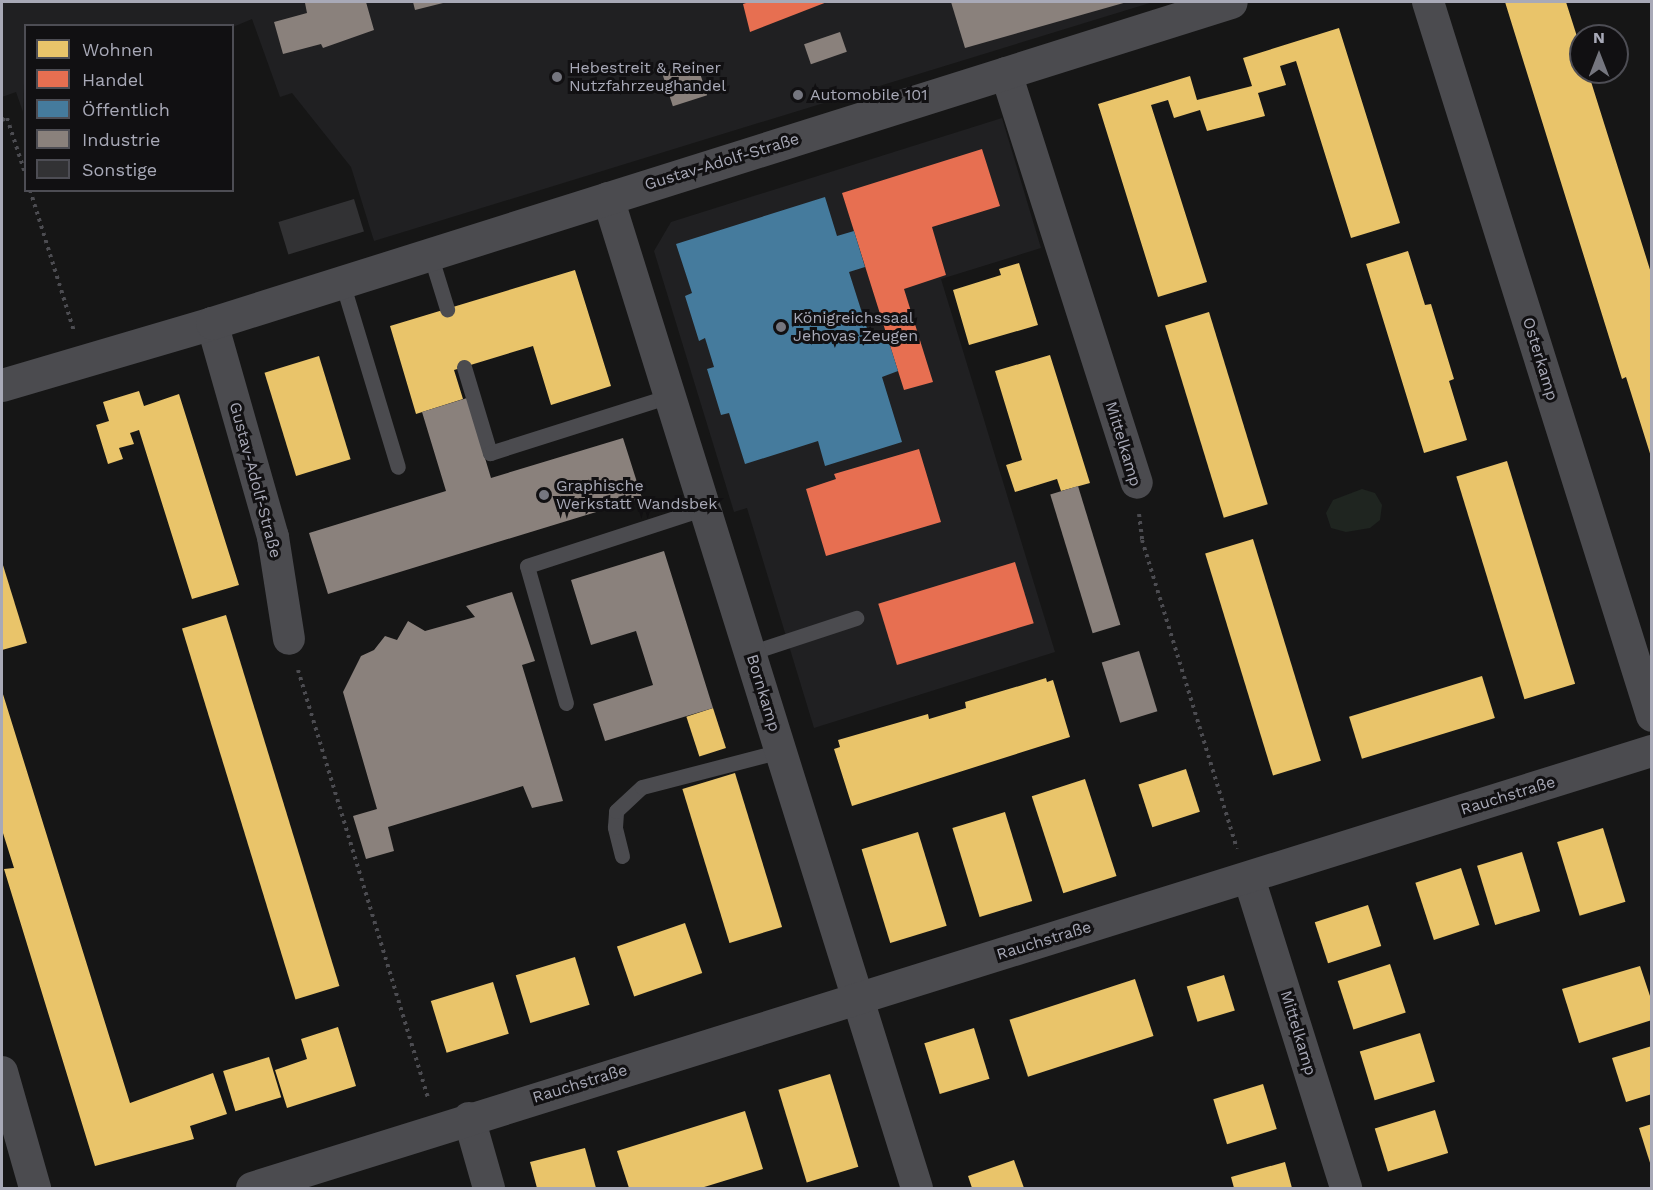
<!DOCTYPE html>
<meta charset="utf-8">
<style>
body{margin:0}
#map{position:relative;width:1653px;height:1190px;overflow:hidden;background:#161616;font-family:"Work Sans",sans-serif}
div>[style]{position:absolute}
.built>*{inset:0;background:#202022}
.green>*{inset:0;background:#1f2520}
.homes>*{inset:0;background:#e9c46a;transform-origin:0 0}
.shops>*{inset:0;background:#e76f51;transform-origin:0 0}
.public>*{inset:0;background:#457b9d}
.industry>*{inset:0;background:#8a817c;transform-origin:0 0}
.building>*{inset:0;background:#323234;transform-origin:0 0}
.path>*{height:4px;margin-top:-2px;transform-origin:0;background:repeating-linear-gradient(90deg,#4c4c51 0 3px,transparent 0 7.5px)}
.service>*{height:15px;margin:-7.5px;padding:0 7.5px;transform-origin:7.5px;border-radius:7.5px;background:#4b4b4f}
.minor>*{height:32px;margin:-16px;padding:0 16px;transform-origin:16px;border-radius:16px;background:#4b4b4f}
.tertiary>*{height:33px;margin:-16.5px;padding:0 16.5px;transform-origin:16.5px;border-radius:16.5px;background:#4b4b4f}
.dots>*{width:16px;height:16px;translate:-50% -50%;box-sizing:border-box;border:3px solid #111012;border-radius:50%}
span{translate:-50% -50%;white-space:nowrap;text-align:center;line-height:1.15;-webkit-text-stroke:6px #111012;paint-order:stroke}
.poi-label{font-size:16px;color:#a8a9b7}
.left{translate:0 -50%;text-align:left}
.street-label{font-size:16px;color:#a8a9b7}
.frame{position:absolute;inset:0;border:3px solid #a8a9b7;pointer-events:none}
.legend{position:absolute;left:24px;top:24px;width:210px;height:168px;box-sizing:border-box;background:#111012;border:2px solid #4d4d54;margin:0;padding:8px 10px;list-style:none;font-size:18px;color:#a8a9b7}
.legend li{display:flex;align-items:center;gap:12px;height:30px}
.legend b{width:30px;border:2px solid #4d4d54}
.north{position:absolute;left:1569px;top:24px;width:60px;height:60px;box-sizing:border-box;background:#111012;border:2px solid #4d4d54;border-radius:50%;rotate:0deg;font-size:16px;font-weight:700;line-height:24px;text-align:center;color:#a8a9b7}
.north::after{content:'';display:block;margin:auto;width:21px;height:27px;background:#75767f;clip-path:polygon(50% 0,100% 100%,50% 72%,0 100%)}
</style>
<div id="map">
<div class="built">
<div style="clip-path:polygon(2px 2px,1153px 2px,374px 241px,351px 167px,292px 93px,280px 97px,252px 19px,233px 27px,26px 26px,23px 112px,16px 92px,2px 97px)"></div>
<div style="clip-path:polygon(1002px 118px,1041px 248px,941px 279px,1055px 652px,814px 728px,747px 508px,734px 512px,654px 251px,671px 222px)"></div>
</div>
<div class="green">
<div style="clip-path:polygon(1362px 489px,1375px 493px,1382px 505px,1380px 520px,1370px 528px,1346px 532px,1331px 528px,1326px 513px,1333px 500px)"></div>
</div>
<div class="homes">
<div style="clip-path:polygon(1505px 2px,1566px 2px,1581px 49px,1581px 72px,1588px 72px,1652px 276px,1652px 460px,1626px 377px,1622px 379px)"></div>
<div style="clip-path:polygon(1339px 28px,1400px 223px,1351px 238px,1296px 61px,1280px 66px,1286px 85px,1258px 93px,1265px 116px,1207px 131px,1200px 110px,1174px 118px,1168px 100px,1151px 105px,1207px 282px,1158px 297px,1098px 104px,1190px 76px,1197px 100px,1252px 86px,1243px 58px)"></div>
<div style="clip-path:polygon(1408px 251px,1425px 305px,1431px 304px,1454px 379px,1449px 381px,1467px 440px,1424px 453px,1366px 264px)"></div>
<div style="clip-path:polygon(1019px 263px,1038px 325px,969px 345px,953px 290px,1001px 275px,999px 269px)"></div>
<div style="clip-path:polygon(575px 270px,611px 386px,551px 405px,533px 346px,454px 370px,463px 399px,416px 414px,390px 326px)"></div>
<div style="left:1209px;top:312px;width:201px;height:46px;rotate:73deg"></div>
<div style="clip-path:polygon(1050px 355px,1090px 483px,1061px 491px,1057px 479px,1015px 492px,1006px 465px,1022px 460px,995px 371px)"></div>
<div style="left:319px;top:356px;width:108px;height:57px;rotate:73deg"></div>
<div style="clip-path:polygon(139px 391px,144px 406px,179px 394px,239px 585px,192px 599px,139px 430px,130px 433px,134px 444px,119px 448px,123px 459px,108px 464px,96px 425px,109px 421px,103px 402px)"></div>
<div style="left:1507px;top:461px;width:233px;height:53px;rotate:73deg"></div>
<div style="left:1253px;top:539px;width:232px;height:50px;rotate:73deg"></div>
<div style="clip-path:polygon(2px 562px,27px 643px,2px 650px)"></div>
<div style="left:226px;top:615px;width:388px;height:46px;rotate:73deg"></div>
<div style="left:1482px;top:676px;width:44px;height:139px;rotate:73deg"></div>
<div style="clip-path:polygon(1046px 678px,1047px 682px,1053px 680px,1070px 737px,852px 806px,834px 749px,840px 747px,838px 740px,928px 714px,929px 719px,966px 708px,965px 702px)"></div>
<div style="clip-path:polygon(2px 691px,130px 1103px,213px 1073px,227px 1114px,190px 1126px,194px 1139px,95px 1166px,4px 869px,14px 868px,2px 830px)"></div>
<div style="left:713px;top:708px;width:42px;height:28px;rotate:72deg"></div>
<div style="left:1186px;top:769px;width:45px;height:50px;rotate:72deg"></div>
<div style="left:735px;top:773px;width:161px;height:55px;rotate:73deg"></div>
<div style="left:1085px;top:779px;width:102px;height:56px;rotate:72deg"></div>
<div style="left:1005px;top:812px;width:93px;height:55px;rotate:73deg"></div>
<div style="left:1603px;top:828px;width:77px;height:48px;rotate:73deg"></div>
<div style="left:918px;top:832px;width:98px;height:59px;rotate:73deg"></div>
<div style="left:1522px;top:852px;width:62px;height:47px;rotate:73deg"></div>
<div style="left:1461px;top:868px;width:60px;height:48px;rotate:72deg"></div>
<div style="left:1368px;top:905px;width:43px;height:56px;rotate:72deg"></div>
<div style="left:685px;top:923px;width:53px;height:72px;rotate:71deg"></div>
<div style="left:575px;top:957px;width:50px;height:62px;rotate:73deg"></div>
<div style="left:1390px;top:964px;width:51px;height:55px;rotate:72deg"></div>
<div style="clip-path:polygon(1640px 966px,1652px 1002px,1652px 1020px,1579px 1043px,1562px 989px)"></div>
<div style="left:1224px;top:975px;width:37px;height:39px;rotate:73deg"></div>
<div style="left:1135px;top:979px;width:60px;height:132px;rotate:72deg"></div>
<div style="left:493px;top:982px;width:54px;height:65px;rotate:73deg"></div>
<div style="clip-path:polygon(338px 1027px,356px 1086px,287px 1108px,275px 1070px,307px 1059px,301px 1039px)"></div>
<div style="left:974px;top:1028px;width:53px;height:52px;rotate:73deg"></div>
<div style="left:1420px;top:1033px;width:51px;height:63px;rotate:73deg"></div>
<div style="clip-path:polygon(1652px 1046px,1652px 1094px,1626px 1102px,1612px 1058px)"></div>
<div style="left:269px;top:1057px;width:42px;height:48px;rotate:73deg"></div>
<div style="left:830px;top:1074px;width:97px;height:54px;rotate:73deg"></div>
<div style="left:1263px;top:1084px;width:47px;height:52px;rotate:73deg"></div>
<div style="left:1435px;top:1110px;width:45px;height:63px;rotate:73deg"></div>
<div style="clip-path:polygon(745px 1111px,763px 1169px,701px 1188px,629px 1188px,617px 1151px)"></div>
<div style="clip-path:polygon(1652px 1124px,1652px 1166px,1651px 1166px,1639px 1128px)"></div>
<div style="clip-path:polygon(585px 1148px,596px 1188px,537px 1188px,530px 1162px)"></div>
<div style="clip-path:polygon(1014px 1160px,1024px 1188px,972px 1188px,968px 1176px)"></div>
<div style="clip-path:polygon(1285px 1162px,1292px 1188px,1234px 1188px,1231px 1177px)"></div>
</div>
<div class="shops">
<div style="clip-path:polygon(749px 2px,827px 2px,750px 32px,743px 4px)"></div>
<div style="clip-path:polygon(982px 149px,1000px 206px,932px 227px,946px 275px,904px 289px,933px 382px,904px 390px,842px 193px)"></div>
<div style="clip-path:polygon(919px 449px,941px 522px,826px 556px,806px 489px,836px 479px,834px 474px)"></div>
<div style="left:1015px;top:562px;width:64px;height:143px;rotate:73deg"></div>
</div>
<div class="public">
<div style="clip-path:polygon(825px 197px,837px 236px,854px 231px,865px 267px,849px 272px,871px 341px,887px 336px,898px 371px,882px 377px,902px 442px,825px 466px,818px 441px,745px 464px,729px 413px,721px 415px,707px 369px,714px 367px,705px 338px,699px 341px,685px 296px,692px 293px,676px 244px)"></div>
</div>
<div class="industry">
<div style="clip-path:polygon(310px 2px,366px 2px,374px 30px,323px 48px,321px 44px,283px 54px,274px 22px,307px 13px,305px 3px)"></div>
<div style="clip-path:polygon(413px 2px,447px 2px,415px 10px)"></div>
<div style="clip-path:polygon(951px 2px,1127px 2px,965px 48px)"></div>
<div style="left:840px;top:32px;width:21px;height:38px;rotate:71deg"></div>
<div style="left:696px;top:61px;width:36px;height:36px;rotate:72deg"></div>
<div style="clip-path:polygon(467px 398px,491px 478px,623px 438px,642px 498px,328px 594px,309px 533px,446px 491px,422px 412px)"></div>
<div style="left:1078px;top:486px;width:145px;height:29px;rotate:73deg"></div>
<div style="clip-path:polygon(664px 551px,713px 708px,605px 741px,593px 704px,653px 685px,636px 631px,591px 645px,571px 580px)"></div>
<div style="clip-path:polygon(512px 592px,535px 661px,522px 665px,563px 801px,532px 808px,523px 786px,388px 827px,394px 851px,366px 859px,353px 816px,377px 809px,343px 692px,361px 656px,374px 650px,385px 636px,397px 640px,408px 621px,425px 631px,475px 617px,466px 606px)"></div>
<div style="left:1139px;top:651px;width:63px;height:39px;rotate:73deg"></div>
</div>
<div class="building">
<div style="left:354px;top:199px;width:34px;height:79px;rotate:73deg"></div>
</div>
<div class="path">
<div style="left:2px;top:120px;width:5px;rotate:-22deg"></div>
<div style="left:7px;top:118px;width:61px;rotate:71.9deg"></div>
<div style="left:30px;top:190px;width:148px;rotate:72.7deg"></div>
<div style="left:1139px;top:514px;width:26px;rotate:83deg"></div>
<div style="left:1142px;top:540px;width:323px;rotate:72.9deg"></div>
<div style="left:298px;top:670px;width:448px;rotate:73.1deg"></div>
</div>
<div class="service">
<div style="left:430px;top:254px;width:58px;rotate:72.8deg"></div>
<div style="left:342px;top:282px;width:193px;rotate:73.2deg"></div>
<div style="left:464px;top:367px;width:90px;rotate:73.2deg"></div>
<div style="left:490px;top:453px;width:189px;rotate:-17.6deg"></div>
<div style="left:750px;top:653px;width:112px;rotate:-18.3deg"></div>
<div style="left:566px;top:703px;width:142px;rotate:-105.9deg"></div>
<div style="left:527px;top:566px;width:187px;rotate:-18deg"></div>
<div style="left:622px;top:856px;width:30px;rotate:-104deg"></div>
<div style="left:615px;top:827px;width:16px;rotate:-86deg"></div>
<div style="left:616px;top:811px;width:35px;rotate:-43deg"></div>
<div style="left:642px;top:787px;width:144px;rotate:-14.5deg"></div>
</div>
<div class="minor">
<div style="left:1428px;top:2px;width:748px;rotate:72.58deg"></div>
<div style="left:1006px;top:73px;width:430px;rotate:72.3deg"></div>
<div style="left:608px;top:198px;width:1037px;rotate:72.67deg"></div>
<div style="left:212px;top:323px;width:223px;rotate:74.1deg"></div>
<div style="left:273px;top:537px;width:103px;rotate:81.1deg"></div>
<div style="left:1249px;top:878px;width:325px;rotate:72.6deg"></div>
<div style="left:2px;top:1072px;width:121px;rotate:74.1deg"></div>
<div style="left:469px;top:1118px;width:73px;rotate:74.1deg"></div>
<div style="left:252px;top:1188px;width:1467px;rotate:-17.34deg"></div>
</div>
<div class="tertiary">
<div style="left:2px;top:385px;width:219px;rotate:-16.4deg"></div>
<div style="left:212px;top:323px;width:1068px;rotate:-17.49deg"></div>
</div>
<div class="dots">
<div style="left:557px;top:77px;background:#75767f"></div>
<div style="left:798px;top:95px;background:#75767f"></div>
<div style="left:781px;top:327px;background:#75767f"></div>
<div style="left:544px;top:495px;background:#75767f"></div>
</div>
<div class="poi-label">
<span class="left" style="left:569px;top:77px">Hebestreit &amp; Reiner<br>Nutzfahrzeughandel</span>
<span class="left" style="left:810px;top:95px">Automobile 101</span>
<span class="left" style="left:793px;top:327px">Königreichssaal<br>Jehovas Zeugen</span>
<span class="left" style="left:556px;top:495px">Graphische<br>Werkstatt Wandsbek</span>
</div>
<div class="street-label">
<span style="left:722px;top:162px;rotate:-17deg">Gustav-Adolf-Straße</span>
<span style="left:1540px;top:359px;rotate:73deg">Osterkamp</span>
<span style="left:1123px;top:444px;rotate:73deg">Mittelkamp</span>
<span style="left:255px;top:480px;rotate:75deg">Gustav-Adolf-Straße</span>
<span style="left:763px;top:693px;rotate:73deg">Bornkamp</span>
<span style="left:1508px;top:796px;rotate:-17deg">Rauchstraße</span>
<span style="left:1044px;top:941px;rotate:-17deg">Rauchstraße</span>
<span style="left:1298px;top:1033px;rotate:73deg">Mittelkamp</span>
<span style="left:580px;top:1084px;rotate:-17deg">Rauchstraße</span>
</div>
<div class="frame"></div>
<ul class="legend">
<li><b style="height:16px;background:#e9c46a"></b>Wohnen</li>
<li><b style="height:16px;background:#e76f51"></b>Handel</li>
<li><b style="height:16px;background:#457b9d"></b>Öffentlich</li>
<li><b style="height:16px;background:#8a817c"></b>Industrie</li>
<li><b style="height:16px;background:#323234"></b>Sonstige</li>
</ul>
<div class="north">N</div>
</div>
